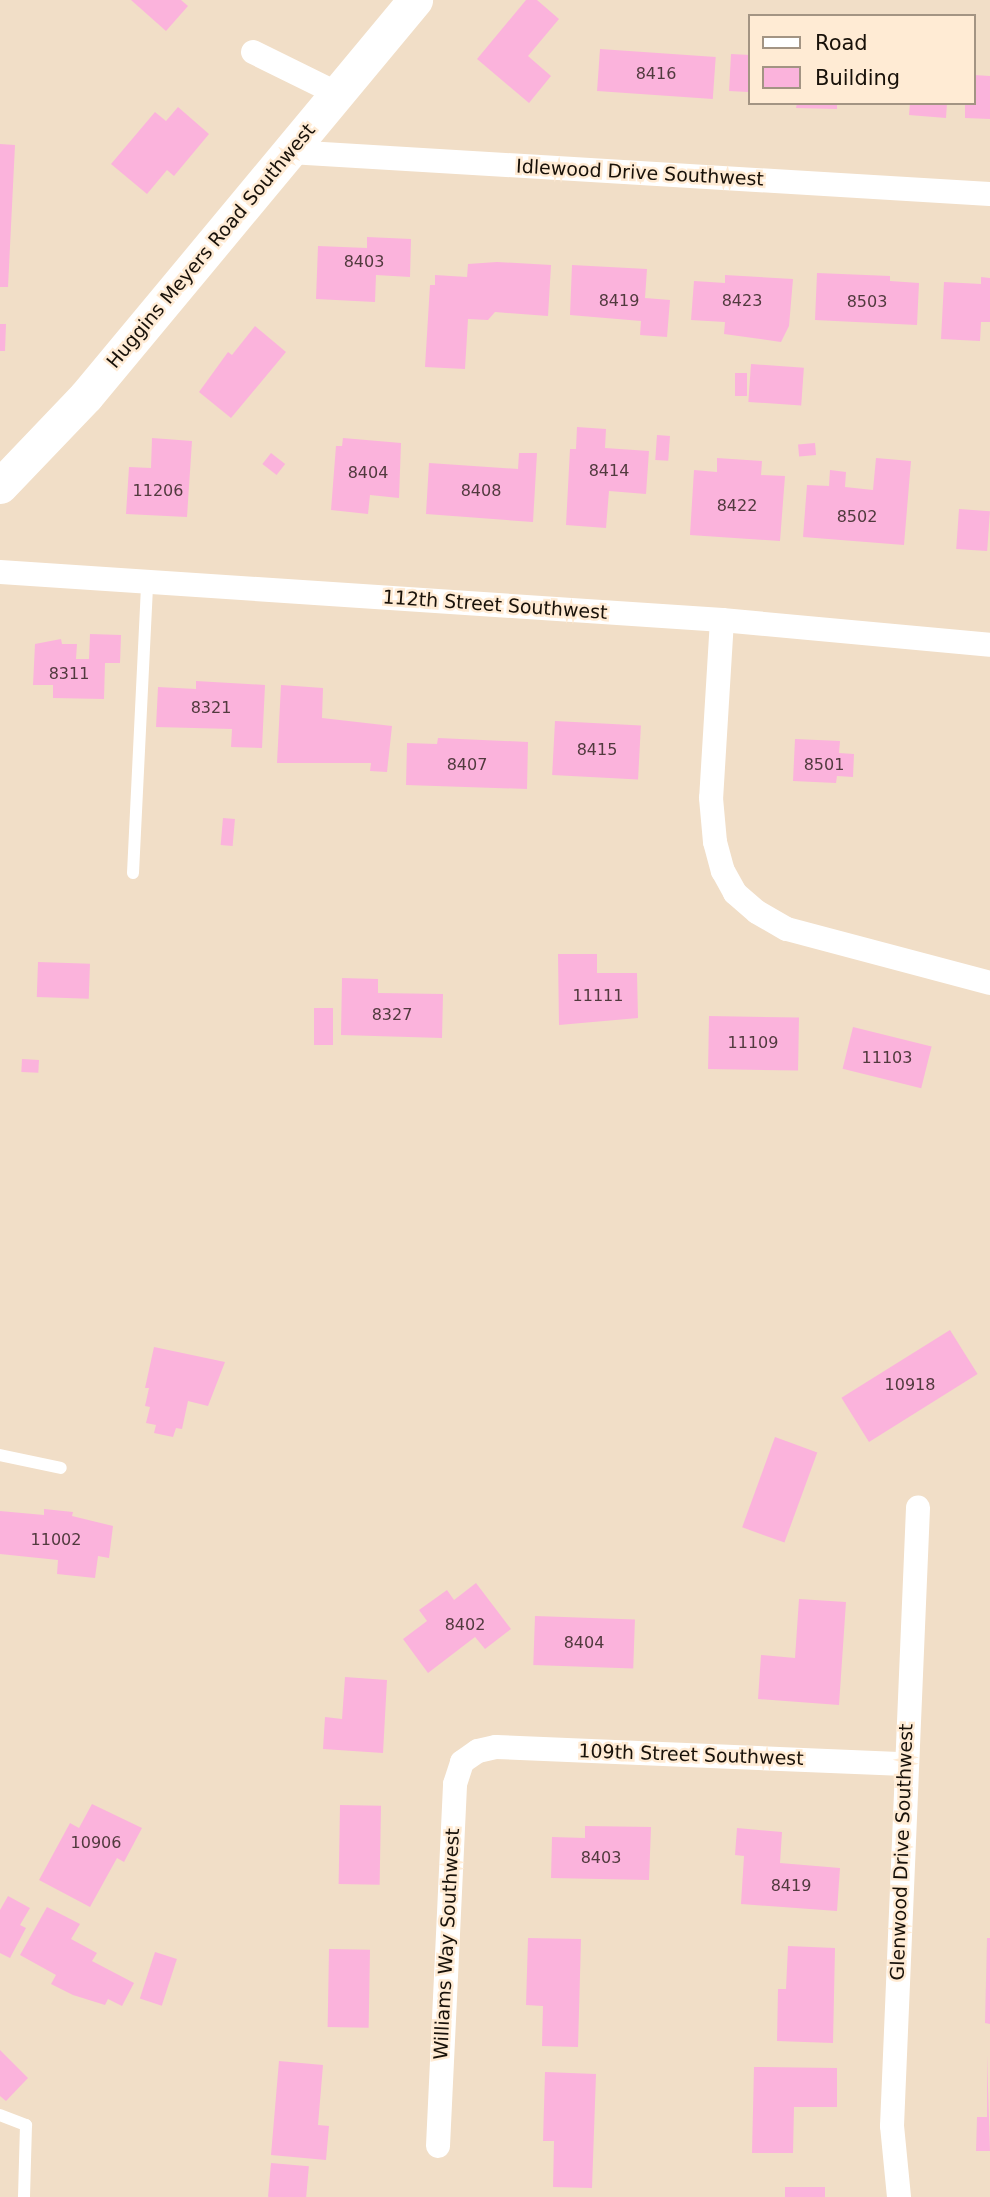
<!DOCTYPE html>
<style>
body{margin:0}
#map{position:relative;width:990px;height:2197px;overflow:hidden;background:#f1dec7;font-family:"DejaVu Sans",sans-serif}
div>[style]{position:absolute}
.building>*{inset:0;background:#fbb3dc;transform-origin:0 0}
.lane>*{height:12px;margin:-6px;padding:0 6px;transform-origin:6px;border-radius:6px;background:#fff}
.street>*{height:24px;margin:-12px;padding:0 12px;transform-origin:12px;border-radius:12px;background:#fff}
.secondary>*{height:35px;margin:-17.5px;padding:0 17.5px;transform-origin:17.5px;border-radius:17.5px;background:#fff}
span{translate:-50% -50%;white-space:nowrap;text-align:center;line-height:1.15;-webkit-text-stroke:5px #ffebd4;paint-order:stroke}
.number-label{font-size:16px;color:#513a3e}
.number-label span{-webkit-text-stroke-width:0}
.street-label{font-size:19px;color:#181109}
.legend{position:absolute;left:748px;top:14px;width:228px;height:91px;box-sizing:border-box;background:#ffebd4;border:2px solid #a39483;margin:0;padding:9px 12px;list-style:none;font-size:21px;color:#181109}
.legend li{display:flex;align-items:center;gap:14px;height:35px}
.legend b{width:35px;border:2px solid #a39483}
</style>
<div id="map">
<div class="building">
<div style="clip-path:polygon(131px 0,181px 0,188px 6px,166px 31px)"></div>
<div style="clip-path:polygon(526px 0,537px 0,559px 19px,528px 56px,551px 76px,529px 103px,477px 59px)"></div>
<div style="left:600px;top:49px;width:116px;height:42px;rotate:4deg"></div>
<div style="left:731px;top:54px;width:19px;height:37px;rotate:3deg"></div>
<div style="clip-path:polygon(974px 75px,990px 76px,990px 119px,965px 118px,965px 103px,974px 103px)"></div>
<div style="clip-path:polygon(797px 103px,837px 103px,837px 109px,796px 108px)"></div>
<div style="clip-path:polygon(910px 103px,947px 103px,946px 118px,909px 115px)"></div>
<div style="clip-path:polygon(178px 107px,209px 134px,174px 176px,167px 170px,147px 194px,111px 164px,155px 112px,166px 121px)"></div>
<div style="clip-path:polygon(0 144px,15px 145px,8px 287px,0 287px)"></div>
<div style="clip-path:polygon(367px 237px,411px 239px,410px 277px,376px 275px,375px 302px,316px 299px,318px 246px,367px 248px)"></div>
<div style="clip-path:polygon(497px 262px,551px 265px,548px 316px,495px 312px,488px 320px,468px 319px,465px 369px,425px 367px,430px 285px,435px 285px,435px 275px,467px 277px,468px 264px)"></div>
<div style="clip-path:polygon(572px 265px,647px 269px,645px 298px,670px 300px,667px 337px,640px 335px,641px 321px,570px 315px)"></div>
<div style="clip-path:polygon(817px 273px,890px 276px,890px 281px,919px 283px,917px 325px,815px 320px)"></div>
<div style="clip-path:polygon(725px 275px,793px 279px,789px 326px,781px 342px,724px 334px,725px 322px,691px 320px,694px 281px,725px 283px)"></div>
<div style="clip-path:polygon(981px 277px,990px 278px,990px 322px,981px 322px,980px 341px,941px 339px,944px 282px,981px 284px)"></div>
<div style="clip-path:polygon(0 324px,6px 324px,5px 351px,0 351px)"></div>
<div style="clip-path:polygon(255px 326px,286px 352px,231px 418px,199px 392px,228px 352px,232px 355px)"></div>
<div style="left:751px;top:364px;width:53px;height:38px;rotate:4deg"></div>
<div style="left:735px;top:373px;width:12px;height:23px"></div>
<div style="clip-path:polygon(577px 427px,606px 429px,605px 448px,649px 451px,646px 494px,609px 491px,606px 528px,566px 525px,570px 449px,576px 449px)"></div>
<div style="left:657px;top:435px;width:13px;height:25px;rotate:4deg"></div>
<div style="clip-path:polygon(152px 438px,192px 441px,187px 517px,126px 514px,129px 467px,151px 468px)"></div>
<div style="clip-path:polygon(343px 438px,401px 443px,399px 498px,370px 495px,368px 514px,331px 510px,336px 446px,342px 446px)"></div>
<div style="left:815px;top:443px;width:12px;height:17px;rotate:85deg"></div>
<div style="left:271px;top:453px;width:18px;height:14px;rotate:38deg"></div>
<div style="clip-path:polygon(519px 453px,537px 453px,533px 522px,426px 514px,429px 463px,518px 469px)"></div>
<div style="clip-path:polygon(717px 458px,762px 461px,761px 475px,785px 476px,780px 541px,690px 535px,694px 470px,717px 472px)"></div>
<div style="clip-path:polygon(876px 458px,911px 461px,904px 545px,803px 537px,807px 485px,829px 486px,830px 470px,846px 472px,845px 487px,873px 490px)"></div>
<div style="left:959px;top:509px;width:31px;height:40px;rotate:4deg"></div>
<div style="clip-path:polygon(90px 634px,121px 635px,120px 663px,105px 663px,104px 699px,53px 698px,53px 685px,33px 685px,35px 644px,61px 639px,62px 644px,77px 644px,76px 659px,89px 659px)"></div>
<div style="clip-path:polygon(196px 681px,265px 685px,262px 748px,231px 747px,232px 729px,156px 727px,158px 687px,196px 689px)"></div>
<div style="clip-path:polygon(281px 685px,323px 688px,322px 718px,392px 726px,387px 772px,370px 771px,371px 763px,277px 763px)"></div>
<div style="left:555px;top:721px;width:86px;height:54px;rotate:3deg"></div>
<div style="clip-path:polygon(438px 738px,528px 742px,527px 789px,406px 785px,407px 743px,437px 744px)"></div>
<div style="clip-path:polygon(795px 739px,840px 741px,839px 753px,854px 754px,853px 777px,837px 776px,836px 783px,793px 781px)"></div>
<div style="left:223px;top:818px;width:12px;height:27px;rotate:5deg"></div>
<div style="clip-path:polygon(558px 954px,597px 954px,597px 973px,637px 973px,638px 1018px,559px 1025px)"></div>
<div style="left:38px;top:962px;width:52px;height:35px;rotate:2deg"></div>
<div style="clip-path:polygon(342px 978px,378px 979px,378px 993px,443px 994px,442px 1038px,341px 1035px)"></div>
<div style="left:314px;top:1008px;width:19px;height:37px"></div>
<div style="left:709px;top:1016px;width:90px;height:53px;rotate:1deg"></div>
<div style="left:853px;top:1027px;width:81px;height:43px;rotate:14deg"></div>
<div style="left:22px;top:1059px;width:17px;height:13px;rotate:3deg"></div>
<div style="left:950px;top:1330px;width:52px;height:128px;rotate:58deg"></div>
<div style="clip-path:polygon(154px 1347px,225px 1362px,208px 1406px,188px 1401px,182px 1429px,176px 1428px,173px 1437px,154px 1433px,156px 1425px,146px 1423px,150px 1407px,145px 1406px,149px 1388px,145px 1388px)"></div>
<div style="left:775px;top:1437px;width:45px;height:96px;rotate:20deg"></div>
<div style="clip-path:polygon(44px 1509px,73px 1512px,72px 1516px,113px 1526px,109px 1558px,98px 1556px,95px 1578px,57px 1574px,58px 1560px,0 1554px,0 1511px,44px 1515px)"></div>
<div style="clip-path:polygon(476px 1583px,511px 1629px,485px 1649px,475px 1637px,428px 1673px,403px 1639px,427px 1621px,419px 1610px,447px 1590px,454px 1600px)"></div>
<div style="clip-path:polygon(799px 1599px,846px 1602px,839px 1705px,758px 1699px,761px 1655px,795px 1658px)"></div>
<div style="left:535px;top:1616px;width:100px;height:49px;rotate:2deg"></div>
<div style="clip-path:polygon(345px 1677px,387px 1680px,383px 1753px,323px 1749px,325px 1717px,342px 1719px)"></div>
<div style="clip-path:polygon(92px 1804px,142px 1828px,124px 1862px,117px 1858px,90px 1907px,39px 1880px,70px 1823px,79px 1828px)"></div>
<div style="left:340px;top:1805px;width:41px;height:79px;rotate:1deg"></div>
<div style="clip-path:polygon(585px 1826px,651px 1827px,649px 1880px,551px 1878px,552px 1837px,585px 1838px)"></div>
<div style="clip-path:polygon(737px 1828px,782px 1832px,780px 1863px,840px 1868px,837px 1911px,741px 1904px,744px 1856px,735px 1855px)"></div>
<div style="clip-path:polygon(8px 1896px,30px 1908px,20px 1925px,26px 1928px,10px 1958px,0 1953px,0 1910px)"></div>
<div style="clip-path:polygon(47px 1907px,80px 1924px,71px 1939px,97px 1953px,92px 1961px,134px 1983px,122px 2006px,108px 1999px,105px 2005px,73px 1995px,51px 1984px,56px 1975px,20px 1955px)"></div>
<div style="clip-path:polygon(528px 1938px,581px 1939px,578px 2047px,542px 2046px,543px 2006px,526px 2005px)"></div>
<div style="clip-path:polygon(987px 1938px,990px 1938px,990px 2024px,985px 2023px)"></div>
<div style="clip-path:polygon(788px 1946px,835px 1948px,833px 2043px,777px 2041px,778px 1989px,786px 1989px)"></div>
<div style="left:329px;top:1949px;width:41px;height:78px;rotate:1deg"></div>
<div style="left:155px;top:1952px;width:23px;height:49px;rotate:18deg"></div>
<div style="clip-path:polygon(0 2050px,28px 2078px,6px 2101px,0 2096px)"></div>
<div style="clip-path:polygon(987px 2055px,990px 2151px,976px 2151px,977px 2117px,987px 2117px)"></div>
<div style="clip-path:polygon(279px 2061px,323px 2065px,318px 2125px,329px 2126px,326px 2160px,271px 2155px)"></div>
<div style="clip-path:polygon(754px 2067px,837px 2068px,837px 2107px,794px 2107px,793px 2153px,752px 2153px)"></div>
<div style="clip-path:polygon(545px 2072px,596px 2074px,592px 2188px,553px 2187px,554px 2141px,543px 2141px)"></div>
<div style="left:271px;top:2163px;width:38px;height:34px;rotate:5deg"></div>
<div style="left:825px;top:2187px;width:10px;height:40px;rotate:90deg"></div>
</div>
<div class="lane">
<div style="left:133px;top:873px;width:291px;rotate:-87.2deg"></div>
<div style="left:0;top:1455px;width:62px;rotate:12deg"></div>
<div style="left:0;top:2115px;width:28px;rotate:21deg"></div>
<div style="left:26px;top:2125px;width:72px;rotate:91.6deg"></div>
</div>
<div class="street">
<div style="left:253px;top:52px;width:95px;rotate:26.3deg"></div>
<div style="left:290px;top:152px;width:701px;rotate:3.43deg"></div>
<div style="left:0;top:572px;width:724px;rotate:3.8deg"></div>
<div style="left:722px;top:620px;width:269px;rotate:5.3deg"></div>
<div style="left:722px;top:620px;width:178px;rotate:93.5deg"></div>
<div style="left:711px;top:798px;width:44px;rotate:84.8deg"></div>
<div style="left:715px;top:842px;width:30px;rotate:75deg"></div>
<div style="left:723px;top:871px;width:25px;rotate:61deg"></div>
<div style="left:735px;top:893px;width:29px;rotate:41deg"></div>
<div style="left:757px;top:912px;width:34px;rotate:30deg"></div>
<div style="left:787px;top:929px;width:210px;rotate:14.9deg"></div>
<div style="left:438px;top:2146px;width:362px;rotate:-87.3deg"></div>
<div style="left:455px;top:1784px;width:23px;rotate:-72deg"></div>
<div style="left:462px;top:1762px;width:19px;rotate:-35deg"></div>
<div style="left:478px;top:1751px;width:18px;rotate:-13deg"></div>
<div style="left:496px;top:1747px;width:409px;rotate:2.4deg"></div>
<div style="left:899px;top:2197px;width:71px;rotate:-95.6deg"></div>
<div style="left:892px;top:2126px;width:619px;rotate:-87.59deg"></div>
</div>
<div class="secondary">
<div style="left:0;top:486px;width:124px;rotate:-46.3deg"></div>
<div style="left:86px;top:396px;width:515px;rotate:-50.28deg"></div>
</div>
<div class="number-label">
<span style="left:656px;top:74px">8416</span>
<span style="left:364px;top:262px">8403</span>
<span style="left:619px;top:301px">8419</span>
<span style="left:742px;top:301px">8423</span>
<span style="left:867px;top:302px">8503</span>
<span style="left:609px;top:471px">8414</span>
<span style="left:368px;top:473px">8404</span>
<span style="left:158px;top:491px">11206</span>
<span style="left:481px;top:491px">8408</span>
<span style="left:737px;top:506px">8422</span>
<span style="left:857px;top:517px">8502</span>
<span style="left:69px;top:674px">8311</span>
<span style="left:211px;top:708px">8321</span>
<span style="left:597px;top:750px">8415</span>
<span style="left:467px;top:765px">8407</span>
<span style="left:824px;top:765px">8501</span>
<span style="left:598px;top:996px">11111</span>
<span style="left:392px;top:1015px">8327</span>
<span style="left:753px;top:1043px">11109</span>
<span style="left:887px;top:1058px">11103</span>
<span style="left:910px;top:1385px">10918</span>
<span style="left:56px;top:1540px">11002</span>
<span style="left:465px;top:1625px">8402</span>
<span style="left:584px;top:1643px">8404</span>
<span style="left:96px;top:1843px">10906</span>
<span style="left:601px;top:1858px">8403</span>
<span style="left:791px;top:1886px">8419</span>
</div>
<div class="street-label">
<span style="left:640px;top:173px;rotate:3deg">Idlewood Drive Southwest</span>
<span style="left:211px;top:246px;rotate:-50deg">Huggins Meyers Road Southwest</span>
<span style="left:495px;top:605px;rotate:4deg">112th Street Southwest</span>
<span style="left:691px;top:1755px;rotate:2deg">109th Street Southwest</span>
<span style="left:902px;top:1852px;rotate:-88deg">Glenwood Drive Southwest</span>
<span style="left:447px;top:1944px;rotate:-87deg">Williams Way Southwest</span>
</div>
<ul class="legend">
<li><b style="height:9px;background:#fff"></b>Road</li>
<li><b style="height:19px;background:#fbb3dc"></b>Building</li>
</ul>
</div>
